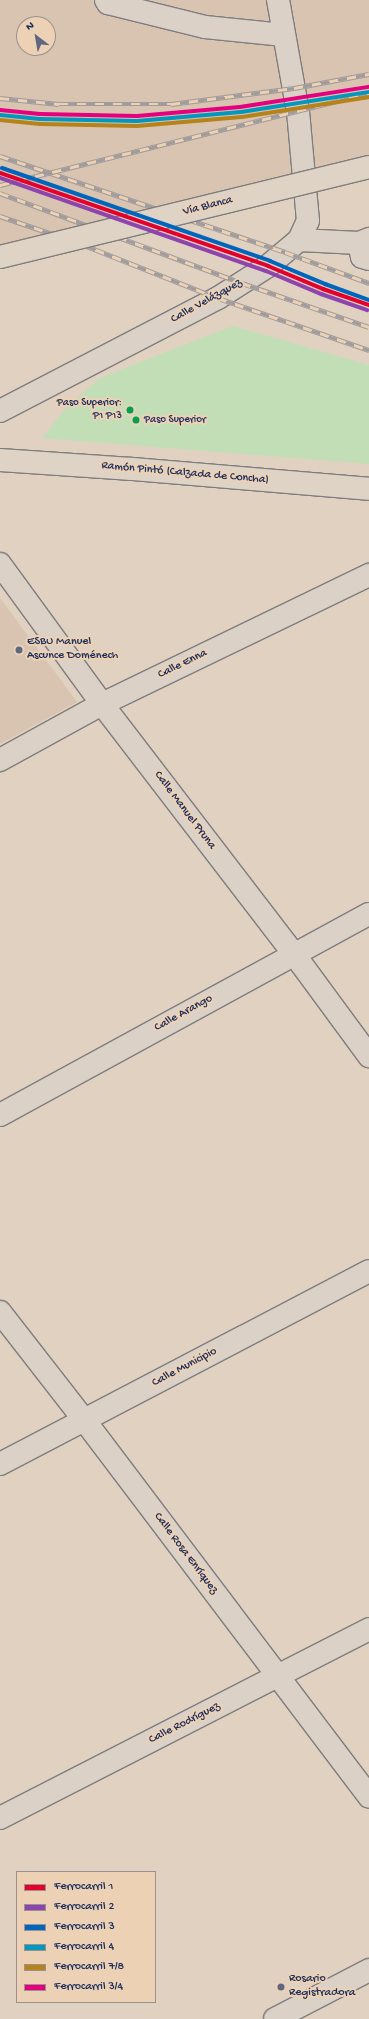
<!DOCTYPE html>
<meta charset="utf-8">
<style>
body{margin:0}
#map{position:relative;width:369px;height:2019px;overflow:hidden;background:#e0d1c1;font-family:"Gochi Hand",sans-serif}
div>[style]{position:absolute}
.built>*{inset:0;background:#d8c4b1}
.green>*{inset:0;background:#c2deb7}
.roads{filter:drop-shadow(1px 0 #807d7e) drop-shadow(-1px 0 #807d7e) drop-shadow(0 1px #807d7e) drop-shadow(0 -1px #807d7e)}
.minor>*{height:22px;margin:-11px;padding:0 11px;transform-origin:11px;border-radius:11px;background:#dbd1c6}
.major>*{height:22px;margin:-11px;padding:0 11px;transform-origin:11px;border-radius:11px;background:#ded3c5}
.rail>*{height:4.5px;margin-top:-2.25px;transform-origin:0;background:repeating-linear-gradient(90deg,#edd1b4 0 9px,#a19c9b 0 18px);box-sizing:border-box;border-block:1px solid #a19c9b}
.bridges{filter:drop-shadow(1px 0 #807d7e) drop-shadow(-1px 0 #807d7e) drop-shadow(0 1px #807d7e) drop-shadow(0 -1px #807d7e)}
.major-bridge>*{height:22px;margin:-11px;padding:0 11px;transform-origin:11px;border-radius:11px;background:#ded3c5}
.rail-1>*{height:4px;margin:-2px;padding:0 2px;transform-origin:2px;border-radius:2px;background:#e4002b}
.rail-2>*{height:4px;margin:-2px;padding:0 2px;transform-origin:2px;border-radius:2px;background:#8e44ad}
.rail-3>*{height:4px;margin:-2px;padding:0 2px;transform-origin:2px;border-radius:2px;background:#0065bd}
.rail-4>*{height:4px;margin:-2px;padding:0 2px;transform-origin:2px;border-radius:2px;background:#0497bd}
.rail-5>*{height:4px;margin:-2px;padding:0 2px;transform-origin:2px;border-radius:2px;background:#b5821c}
.rail-6>*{height:4px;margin:-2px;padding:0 2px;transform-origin:2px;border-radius:2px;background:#e5007d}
.dots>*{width:11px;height:11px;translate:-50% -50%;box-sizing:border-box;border:2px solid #edd1b4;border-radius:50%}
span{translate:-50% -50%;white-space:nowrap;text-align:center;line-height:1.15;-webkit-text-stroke:4px #edd1b4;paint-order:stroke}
.bus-label{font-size:11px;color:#1b2f5e}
.right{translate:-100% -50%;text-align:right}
.left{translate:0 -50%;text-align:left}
.street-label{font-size:12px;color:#1b2f5e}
.poi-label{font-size:12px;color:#1b2f5e}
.legend{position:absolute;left:16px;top:1871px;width:140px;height:132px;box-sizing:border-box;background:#edd1b4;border:1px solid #999092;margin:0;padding:5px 7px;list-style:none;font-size:12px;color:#1b2f5e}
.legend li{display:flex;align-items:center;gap:8px;height:20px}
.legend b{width:20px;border:1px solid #999092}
.north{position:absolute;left:16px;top:16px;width:40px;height:40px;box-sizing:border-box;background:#edd1b4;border:1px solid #999092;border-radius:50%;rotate:329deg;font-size:11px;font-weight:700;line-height:16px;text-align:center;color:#1b2f5e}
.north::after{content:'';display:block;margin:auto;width:14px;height:18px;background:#606881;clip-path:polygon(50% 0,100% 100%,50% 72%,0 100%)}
</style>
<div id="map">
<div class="built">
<div style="clip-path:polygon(evenodd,0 0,369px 0,369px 158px,0 247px,0 0,24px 24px,48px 24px,48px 48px,24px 48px,24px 24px)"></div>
<div style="clip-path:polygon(0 598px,77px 702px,0 744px)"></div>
</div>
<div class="green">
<div style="clip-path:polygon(233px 326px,369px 365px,369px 464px,42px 438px,67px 407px,100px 378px)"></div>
</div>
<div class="roads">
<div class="minor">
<div style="left:106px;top:0;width:4px;rotate:56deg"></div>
<div style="left:108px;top:3px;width:100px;rotate:13.9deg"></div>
<div style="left:205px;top:27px;width:79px;rotate:5.8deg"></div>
<div style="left:299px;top:240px;width:60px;rotate:2.9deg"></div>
<div style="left:359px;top:243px;width:11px;rotate:-22deg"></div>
<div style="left:359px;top:243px;width:14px;rotate:78deg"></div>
<div style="left:362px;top:257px;width:7px;rotate:16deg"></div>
<div style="left:0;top:411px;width:246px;rotate:-27.4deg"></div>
<div style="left:218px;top:298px;width:59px;rotate:-32.6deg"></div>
<div style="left:268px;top:266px;width:40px;rotate:-40deg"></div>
<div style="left:299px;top:240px;width:21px;rotate:-65deg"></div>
<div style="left:308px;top:221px;width:109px;rotate:-95.2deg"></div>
<div style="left:298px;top:112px;width:114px;rotate:-100.1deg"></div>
<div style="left:0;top:564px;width:173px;rotate:53.9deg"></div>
<div style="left:102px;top:704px;width:315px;rotate:52.5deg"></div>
<div style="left:294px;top:954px;width:127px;rotate:53.7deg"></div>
<div style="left:0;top:760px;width:116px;rotate:-28.8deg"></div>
<div style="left:102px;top:704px;width:297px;rotate:-25.8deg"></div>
<div style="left:0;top:1115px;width:420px;rotate:-28.6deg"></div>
<div style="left:0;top:1312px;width:138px;rotate:52.1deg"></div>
<div style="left:85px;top:1421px;width:471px;rotate:52.9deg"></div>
<div style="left:0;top:1464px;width:416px;rotate:-27.6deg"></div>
<div style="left:0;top:1818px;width:415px;rotate:-27.1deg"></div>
<div style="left:275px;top:2019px;width:106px;rotate:-27.5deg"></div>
</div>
<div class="major">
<div style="left:0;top:460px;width:132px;rotate:3.9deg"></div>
<div style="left:132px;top:469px;width:238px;rotate:4.8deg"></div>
</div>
</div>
<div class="rail">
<div style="left:0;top:98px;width:59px;rotate:5.8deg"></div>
<div style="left:59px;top:104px;width:112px"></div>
<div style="left:171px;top:104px;width:124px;rotate:-7.4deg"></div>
<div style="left:294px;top:88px;width:76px;rotate:-10.6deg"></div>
<div style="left:0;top:156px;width:301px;rotate:18.6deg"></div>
<div style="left:285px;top:252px;width:90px;rotate:20.3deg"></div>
<div style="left:0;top:185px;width:380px;rotate:-14deg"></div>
<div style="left:0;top:193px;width:258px;rotate:20.4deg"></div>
<div style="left:242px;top:283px;width:134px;rotate:19.1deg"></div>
<div style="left:0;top:216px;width:83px;rotate:18.9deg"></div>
<div style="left:79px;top:243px;width:149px;rotate:21.6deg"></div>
<div style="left:218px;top:298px;width:160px;rotate:19deg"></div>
</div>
<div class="bridges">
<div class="major-bridge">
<div style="left:0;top:257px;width:380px;rotate:-13.7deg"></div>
</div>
</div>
<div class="rail-1">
<div style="left:0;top:173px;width:284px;rotate:19.1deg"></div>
<div style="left:268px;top:266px;width:60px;rotate:22.7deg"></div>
<div style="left:323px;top:289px;width:49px;rotate:19.2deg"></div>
</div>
<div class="rail-2">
<div style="left:0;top:178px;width:282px;rotate:19.3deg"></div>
<div style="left:266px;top:271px;width:60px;rotate:22.7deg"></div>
<div style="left:321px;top:294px;width:49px;rotate:19.2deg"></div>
</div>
<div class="rail-3">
<div style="left:2px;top:168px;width:284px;rotate:19.1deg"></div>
<div style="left:270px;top:261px;width:60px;rotate:22.7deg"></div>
<div style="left:325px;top:284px;width:47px;rotate:20deg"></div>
</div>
<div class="rail-4">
<div style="left:0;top:115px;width:40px;rotate:5.7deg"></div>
<div style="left:40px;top:119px;width:97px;rotate:1.2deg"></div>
<div style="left:137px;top:121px;width:104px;rotate:-4.9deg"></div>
<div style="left:241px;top:112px;width:130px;rotate:-8.9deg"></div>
</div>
<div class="rail-5">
<div style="left:0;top:120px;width:40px;rotate:5.7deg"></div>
<div style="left:40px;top:124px;width:97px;rotate:1.2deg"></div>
<div style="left:137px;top:126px;width:105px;rotate:-4.9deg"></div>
<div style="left:242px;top:117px;width:129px;rotate:-8.9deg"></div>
</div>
<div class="rail-6">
<div style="left:0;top:110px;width:40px;rotate:5.7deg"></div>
<div style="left:40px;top:114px;width:97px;rotate:1.2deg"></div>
<div style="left:137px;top:116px;width:103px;rotate:-5deg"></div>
<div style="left:240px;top:107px;width:130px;rotate:-8.9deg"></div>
</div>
<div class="dots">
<div style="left:130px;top:410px;background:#01a052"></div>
<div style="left:136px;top:420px;background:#01a052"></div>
<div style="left:19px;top:650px;background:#606881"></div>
<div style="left:281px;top:1987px;background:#606881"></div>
</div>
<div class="bus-label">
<span class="right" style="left:122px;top:410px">Paso Superior:<br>P1 P13</span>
<span class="left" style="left:144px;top:420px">Paso Superior</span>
</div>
<div class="street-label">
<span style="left:208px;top:207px;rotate:-14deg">Vía Blanca</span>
<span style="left:207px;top:302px;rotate:-29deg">Calle Velázquez</span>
<span style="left:185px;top:474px;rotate:5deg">Ramón Pintó (Calzada de Concha)</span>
<span style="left:183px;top:665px;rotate:-26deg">Calle Enna</span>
<span style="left:184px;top:811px;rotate:53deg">Calle Manuel Pruna</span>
<span style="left:184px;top:1014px;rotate:-29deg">Calle Arango</span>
<span style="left:185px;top:1368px;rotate:-28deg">Calle Municipio</span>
<span style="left:185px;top:1554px;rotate:53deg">Calle Rosa Enríquez</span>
<span style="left:185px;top:1724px;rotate:-27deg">Calle Rodríguez</span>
</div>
<div class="poi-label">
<span class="left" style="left:27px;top:650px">ESBU Manuel<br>Ascunce Doménech</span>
<span class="left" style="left:289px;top:1987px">Rosario<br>Registradora</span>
</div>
<ul class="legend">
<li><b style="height:5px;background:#e4002b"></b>Ferrocarril 1</li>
<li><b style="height:5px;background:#8e44ad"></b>Ferrocarril 2</li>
<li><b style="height:5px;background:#0065bd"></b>Ferrocarril 3</li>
<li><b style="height:5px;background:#0497bd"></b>Ferrocarril 4</li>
<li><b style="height:5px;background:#b5821c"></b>Ferrocarril 7/8</li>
<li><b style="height:5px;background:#e5007d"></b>Ferrocarril 3/4</li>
</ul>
<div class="north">N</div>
</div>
